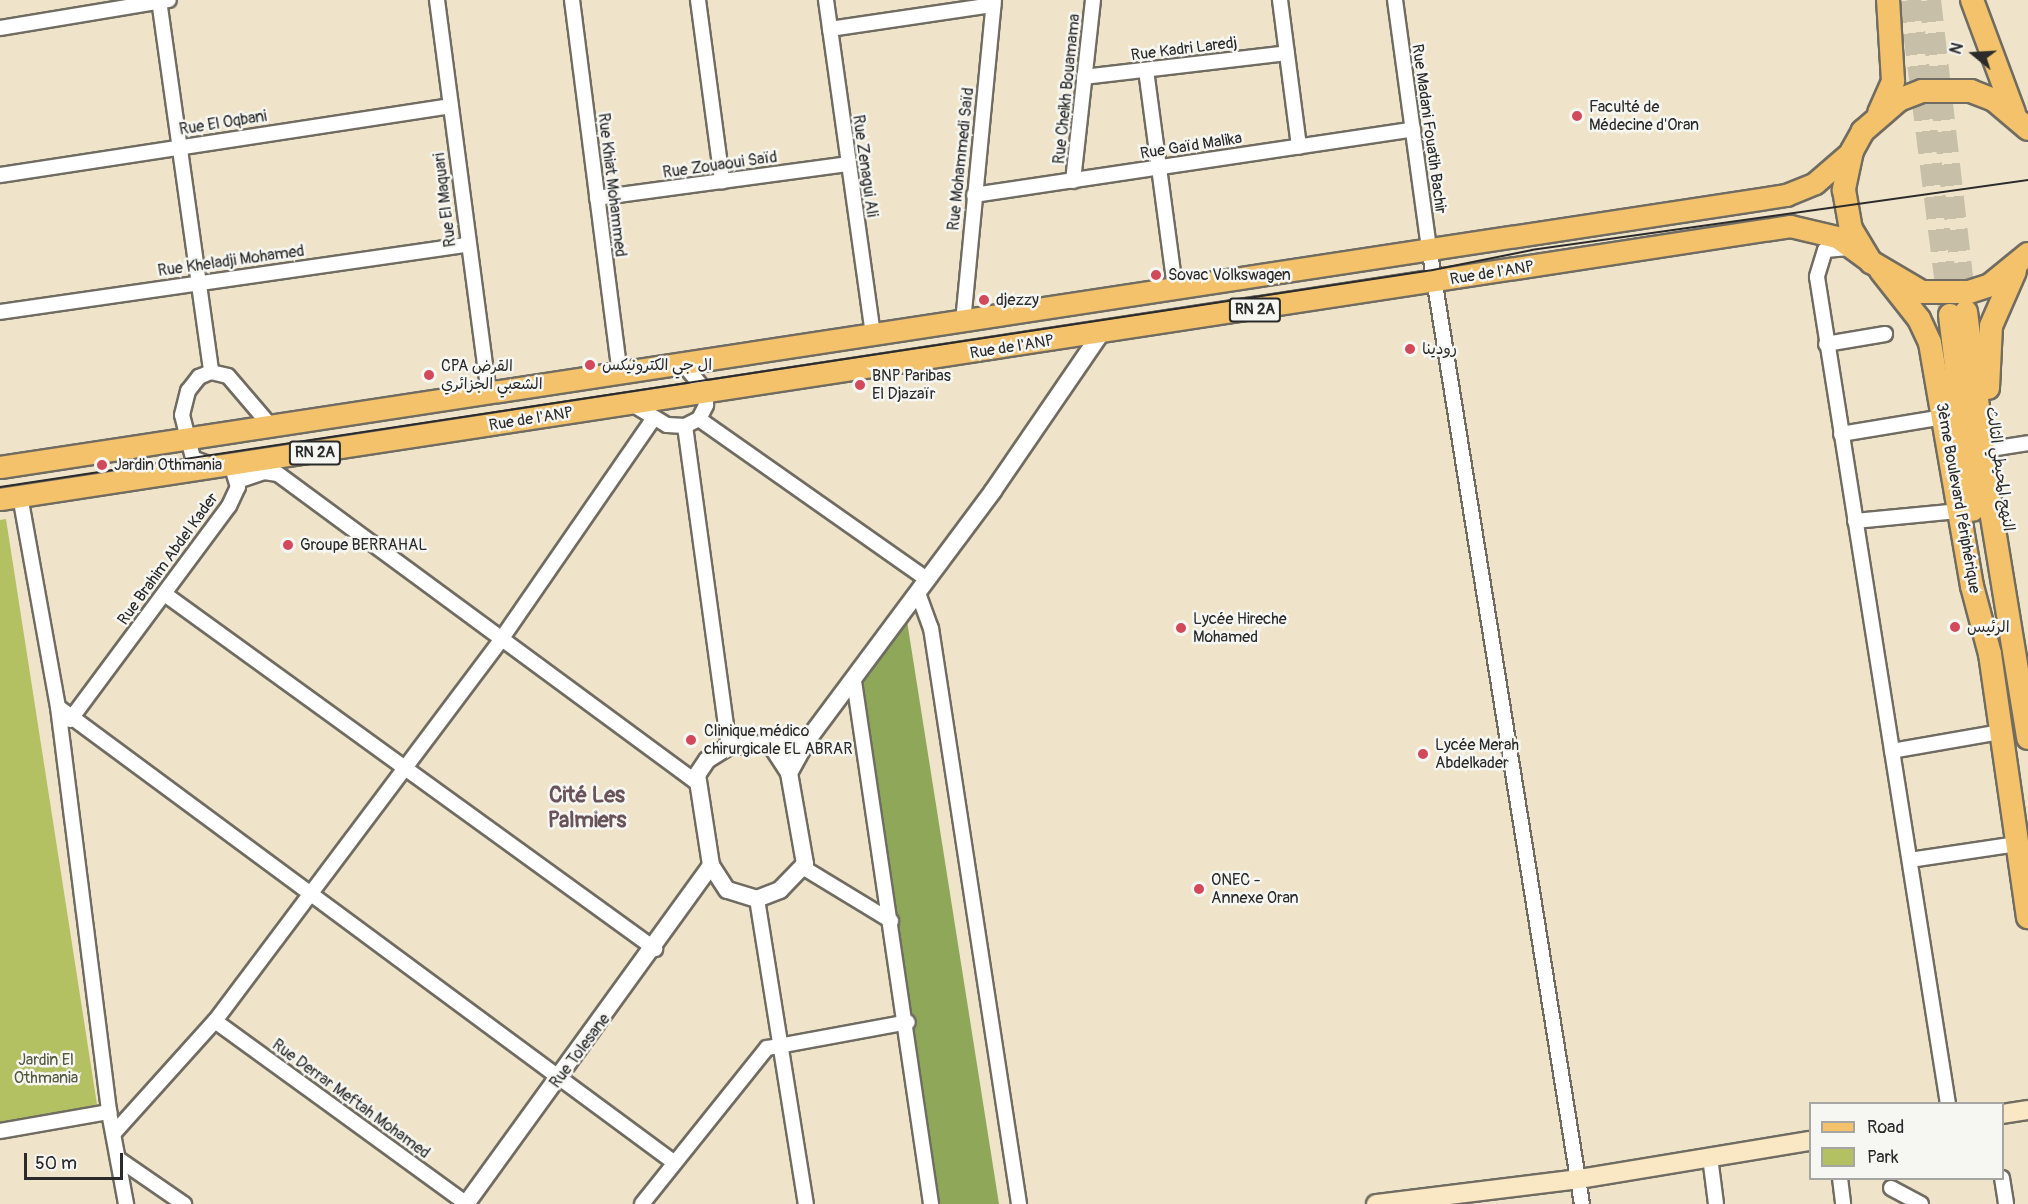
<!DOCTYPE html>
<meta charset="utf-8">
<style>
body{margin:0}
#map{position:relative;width:2028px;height:1204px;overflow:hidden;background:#efe4c9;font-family:Pangolin,"Playpen Sans Arabic",sans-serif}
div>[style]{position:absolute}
.green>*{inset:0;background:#b3c163}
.forest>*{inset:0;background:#8ea759}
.trunk-tunnel>*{height:22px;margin-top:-11px;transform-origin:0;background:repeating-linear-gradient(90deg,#c8bfa9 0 22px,transparent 0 33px)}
.roads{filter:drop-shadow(2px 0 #706c62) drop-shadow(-2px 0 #706c62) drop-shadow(0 2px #706c62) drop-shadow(0 -2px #706c62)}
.minor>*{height:14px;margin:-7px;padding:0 7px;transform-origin:7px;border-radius:7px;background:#fff}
.tertiary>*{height:16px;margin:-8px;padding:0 8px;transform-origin:8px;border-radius:8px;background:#fff}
.secondary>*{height:18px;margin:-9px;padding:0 9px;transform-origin:9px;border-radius:9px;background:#fae7c3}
.primary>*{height:21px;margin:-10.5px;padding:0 10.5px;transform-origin:10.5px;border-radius:10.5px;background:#f3c26a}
.trunk>*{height:22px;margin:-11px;padding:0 11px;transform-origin:11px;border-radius:11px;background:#f3c26a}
.tram>*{height:1.5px;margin:-0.75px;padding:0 0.75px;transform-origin:0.75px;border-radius:0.75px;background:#2b2b2b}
.dots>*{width:16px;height:16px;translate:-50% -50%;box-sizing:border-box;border:3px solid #f6f6f2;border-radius:50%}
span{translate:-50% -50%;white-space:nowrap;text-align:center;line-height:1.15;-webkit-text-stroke:5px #f6f6f2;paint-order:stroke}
.shield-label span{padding:2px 4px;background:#f6f6f2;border:2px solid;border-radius:4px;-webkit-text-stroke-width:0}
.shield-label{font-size:15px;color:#2b2b2b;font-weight:700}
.street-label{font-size:16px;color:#2b2b2b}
.poi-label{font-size:16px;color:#2b2b2b}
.left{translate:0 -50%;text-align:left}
.park-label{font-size:16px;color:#54583c}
.district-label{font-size:22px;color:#68535a;font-weight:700}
.legend{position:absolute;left:1809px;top:1102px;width:195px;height:78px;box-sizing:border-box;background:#f6f6f2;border:2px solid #a5a5a2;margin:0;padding:8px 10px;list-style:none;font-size:18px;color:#2b2b2b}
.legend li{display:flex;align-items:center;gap:12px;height:30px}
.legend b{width:30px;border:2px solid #a5a5a2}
.north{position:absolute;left:1944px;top:24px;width:60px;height:60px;-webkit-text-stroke:4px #f6f6f2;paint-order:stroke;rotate:288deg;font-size:16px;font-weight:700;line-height:24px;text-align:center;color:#2b2b2b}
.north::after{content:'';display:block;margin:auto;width:21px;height:27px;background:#2b2b2b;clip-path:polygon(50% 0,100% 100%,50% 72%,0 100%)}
.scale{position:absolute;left:24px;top:1153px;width:99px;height:27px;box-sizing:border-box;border:3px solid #2b2b2b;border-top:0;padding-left:8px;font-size:18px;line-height:21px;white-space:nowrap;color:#2b2b2b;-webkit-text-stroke:4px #f6f6f2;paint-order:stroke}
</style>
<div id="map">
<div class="green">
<div style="clip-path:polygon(6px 519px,98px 1111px,0 1125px,0 520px)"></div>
</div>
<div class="forest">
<div style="clip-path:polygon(907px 621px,999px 1204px,938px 1204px,863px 683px)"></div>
</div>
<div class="trunk-tunnel">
<div style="left:1910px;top:0;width:318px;rotate:82.8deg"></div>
<div style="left:1930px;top:0;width:313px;rotate:83.4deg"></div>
</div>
<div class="roads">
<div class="minor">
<div style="left:159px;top:0;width:376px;rotate:82deg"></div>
<div style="left:437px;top:0;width:398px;rotate:82.5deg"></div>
<div style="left:572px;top:0;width:378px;rotate:82.7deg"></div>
<div style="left:698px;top:0;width:183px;rotate:82.4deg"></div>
<div style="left:826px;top:0;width:339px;rotate:82deg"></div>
<div style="left:1280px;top:0;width:148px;rotate:82.6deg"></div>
<div style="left:1395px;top:0;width:249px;rotate:82.2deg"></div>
<div style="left:1429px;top:247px;width:969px;rotate:80.92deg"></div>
<div style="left:0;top:28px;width:171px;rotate:-9.4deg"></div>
<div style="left:830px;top:29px;width:165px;rotate:-8.4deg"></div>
<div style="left:1146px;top:70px;width:219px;rotate:82.4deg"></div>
<div style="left:1084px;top:77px;width:204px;rotate:-6.7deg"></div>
<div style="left:0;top:175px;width:456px;rotate:-8.7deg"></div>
<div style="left:1073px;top:181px;width:182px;rotate:-83.7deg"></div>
<div style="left:974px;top:195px;width:444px;rotate:-8.5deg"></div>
<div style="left:597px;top:198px;width:253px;rotate:-7.7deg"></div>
<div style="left:1849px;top:248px;width:24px;rotate:175deg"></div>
<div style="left:1825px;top:250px;width:28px;rotate:107deg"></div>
<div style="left:1817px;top:277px;width:837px;rotate:81deg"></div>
<div style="left:0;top:312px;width:471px;rotate:-8.2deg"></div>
<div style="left:963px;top:322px;width:323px;rotate:-84.5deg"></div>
<div style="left:1826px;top:344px;width:60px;rotate:-9.6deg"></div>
<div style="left:630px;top:403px;width:43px;rotate:30.7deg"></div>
<div style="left:667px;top:425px;width:18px;rotate:3deg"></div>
<div style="left:685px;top:426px;width:16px;rotate:-27deg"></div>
<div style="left:699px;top:419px;width:16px;rotate:-63deg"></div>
<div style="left:706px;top:405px;width:15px;rotate:-94deg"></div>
<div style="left:705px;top:390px;width:31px;rotate:-130deg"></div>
<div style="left:699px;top:419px;width:279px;rotate:35.1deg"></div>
<div style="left:685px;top:426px;width:323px;rotate:82.2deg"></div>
<div style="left:1841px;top:434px;width:104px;rotate:-9.4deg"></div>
<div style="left:1997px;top:448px;width:31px;rotate:-9deg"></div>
<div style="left:211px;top:465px;width:19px;rotate:-159deg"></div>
<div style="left:193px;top:458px;width:44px;rotate:-104.3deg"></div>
<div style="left:182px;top:415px;width:25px;rotate:-76deg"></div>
<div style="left:188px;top:391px;width:18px;rotate:-52deg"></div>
<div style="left:199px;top:377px;width:13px;rotate:-23deg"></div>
<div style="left:211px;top:372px;width:17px;rotate:13deg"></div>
<div style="left:228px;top:376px;width:63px;rotate:49.5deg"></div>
<div style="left:238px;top:481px;width:28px;rotate:-19deg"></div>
<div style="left:264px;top:472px;width:14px;rotate:8deg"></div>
<div style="left:278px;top:474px;width:519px;rotate:36.38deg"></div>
<div style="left:20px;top:496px;width:214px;rotate:79.8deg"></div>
<div style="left:58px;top:707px;width:408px;rotate:82.8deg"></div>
<div style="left:109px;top:1112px;width:94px;rotate:79.5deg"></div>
<div style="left:1855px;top:521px;width:103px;rotate:-5.5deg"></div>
<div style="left:918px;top:593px;width:37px;rotate:70deg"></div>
<div style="left:931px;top:628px;width:583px;rotate:81.31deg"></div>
<div style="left:166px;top:595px;width:604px;rotate:35.9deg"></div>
<div style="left:854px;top:681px;width:529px;rotate:81.62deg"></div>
<div style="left:58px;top:707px;width:764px;rotate:36.48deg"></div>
<div style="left:70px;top:720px;width:267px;rotate:-53.4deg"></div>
<div style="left:229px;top:506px;width:21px;rotate:-65deg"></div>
<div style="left:238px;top:487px;width:14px;rotate:-107deg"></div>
<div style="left:1892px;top:751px;width:111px;rotate:-9.9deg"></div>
<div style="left:1910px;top:860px;width:108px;rotate:-8.5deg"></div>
<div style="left:804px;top:868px;width:102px;rotate:31.3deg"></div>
<div style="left:757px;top:899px;width:309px;rotate:80.9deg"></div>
<div style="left:215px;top:1021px;width:311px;rotate:36deg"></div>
<div style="left:0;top:1131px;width:111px;rotate:-9.9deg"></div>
<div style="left:114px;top:1133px;width:151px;rotate:-48deg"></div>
<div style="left:215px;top:1021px;width:475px;rotate:-53.1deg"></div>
<div style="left:500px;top:641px;width:271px;rotate:-55.4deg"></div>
<div style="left:1710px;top:1157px;width:47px;rotate:82.7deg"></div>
<div style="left:120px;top:1160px;width:78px;rotate:34.5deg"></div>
<div style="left:1840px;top:1178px;width:26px;rotate:83deg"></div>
<div style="left:2002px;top:1178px;width:26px;rotate:81deg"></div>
<div style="left:1891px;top:1188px;width:34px;rotate:28deg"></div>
<div style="left:642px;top:1204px;width:200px;rotate:-51.3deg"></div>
<div style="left:767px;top:1048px;width:143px;rotate:-10.4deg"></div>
</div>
<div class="tertiary">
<div style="left:771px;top:745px;width:33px;rotate:57deg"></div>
<div style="left:789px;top:773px;width:92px;rotate:80deg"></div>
<div style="left:805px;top:864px;width:36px;rotate:134deg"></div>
<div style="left:780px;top:890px;width:25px;rotate:159deg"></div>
<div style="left:757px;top:899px;width:31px;rotate:-163deg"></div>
<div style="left:727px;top:890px;width:30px;rotate:-123deg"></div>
<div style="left:711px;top:865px;width:91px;rotate:-98.8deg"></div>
<div style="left:697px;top:775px;width:18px;rotate:-56deg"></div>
<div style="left:707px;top:760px;width:26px;rotate:-32deg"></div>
<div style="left:729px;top:746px;width:77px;rotate:-3deg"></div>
<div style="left:789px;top:773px;width:35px;rotate:-61deg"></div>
<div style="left:806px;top:742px;width:313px;rotate:-53.3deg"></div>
<div style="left:993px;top:491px;width:191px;rotate:-55.6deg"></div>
<div style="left:466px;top:1204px;width:418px;rotate:-54.1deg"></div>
</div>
<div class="secondary">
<div style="left:2002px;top:1114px;width:26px;rotate:-9deg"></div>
<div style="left:1376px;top:1204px;width:206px;rotate:-7deg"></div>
<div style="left:1580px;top:1179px;width:233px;rotate:-9.4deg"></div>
</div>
<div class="primary">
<div style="left:0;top:467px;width:1807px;rotate:-8.66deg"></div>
<div style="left:1786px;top:195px;width:31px;rotate:-22deg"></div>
<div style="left:1815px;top:183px;width:49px;rotate:-40.9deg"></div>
<div style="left:0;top:499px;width:1811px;rotate:-8.67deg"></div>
<div style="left:1790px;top:226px;width:48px;rotate:13.2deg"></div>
<div style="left:1837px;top:237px;width:42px;rotate:36.3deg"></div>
</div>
<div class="trunk">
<div style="left:1972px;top:0;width:121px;rotate:69.6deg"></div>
<div style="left:1879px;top:113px;width:35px;rotate:-66deg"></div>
<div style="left:1893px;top:81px;width:81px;rotate:-93.5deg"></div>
<div style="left:2028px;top:129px;width:45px;rotate:-139.5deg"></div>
<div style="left:1994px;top:100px;width:25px;rotate:-159deg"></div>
<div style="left:1971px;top:91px;width:49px;rotate:180deg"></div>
<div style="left:1922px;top:91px;width:25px;rotate:159deg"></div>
<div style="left:1899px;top:100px;width:48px;rotate:139.3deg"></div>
<div style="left:1863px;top:131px;width:23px;rotate:119deg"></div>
<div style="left:1852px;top:151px;width:40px;rotate:102deg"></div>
<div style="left:1844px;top:190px;width:40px;rotate:80deg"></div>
<div style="left:1851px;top:229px;width:39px;rotate:59deg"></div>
<div style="left:1871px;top:262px;width:59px;rotate:30.5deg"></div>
<div style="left:1922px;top:292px;width:47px"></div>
<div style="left:1969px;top:292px;width:22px;rotate:-18deg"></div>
<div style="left:1990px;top:285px;width:49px;rotate:-39.2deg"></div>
<div style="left:1881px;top:271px;width:61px;rotate:51.6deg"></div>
<div style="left:1919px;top:319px;width:26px;rotate:65deg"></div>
<div style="left:1930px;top:343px;width:247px;rotate:80.2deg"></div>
<div style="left:1972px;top:586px;width:70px;rotate:75.2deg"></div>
<div style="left:1990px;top:654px;width:266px;rotate:81.8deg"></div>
<div style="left:1966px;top:312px;width:201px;rotate:82.8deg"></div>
<div style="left:1991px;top:511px;width:230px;rotate:80.7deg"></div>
<div style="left:1950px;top:315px;width:196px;rotate:83.3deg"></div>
<div style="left:1988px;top:388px;width:62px;rotate:-87.2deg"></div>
<div style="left:1991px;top:326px;width:60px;rotate:-66.4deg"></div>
</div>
</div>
<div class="tram">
<div style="left:0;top:487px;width:1449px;rotate:-8.61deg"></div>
<div style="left:1433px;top:270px;width:101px;rotate:-11.4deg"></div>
<div style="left:1532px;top:250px;width:501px;rotate:-8.03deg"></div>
</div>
<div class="dots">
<div style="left:1577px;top:116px;background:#d1495b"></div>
<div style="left:1156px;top:275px;background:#d1495b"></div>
<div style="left:984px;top:300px;background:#d1495b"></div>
<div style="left:1410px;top:349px;background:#d1495b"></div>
<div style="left:590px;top:365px;background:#d1495b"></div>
<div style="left:429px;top:375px;background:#d1495b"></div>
<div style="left:860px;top:385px;background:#d1495b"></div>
<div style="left:102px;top:465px;background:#d1495b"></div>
<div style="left:288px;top:545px;background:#d1495b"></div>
<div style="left:1955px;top:627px;background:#d1495b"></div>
<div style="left:1181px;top:628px;background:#d1495b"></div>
<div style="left:691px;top:740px;background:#d1495b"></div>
<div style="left:1423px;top:754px;background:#d1495b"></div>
<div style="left:1199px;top:889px;background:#d1495b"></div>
</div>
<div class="shield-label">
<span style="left:1255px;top:310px">RN 2A</span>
<span style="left:315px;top:453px">RN 2A</span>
</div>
<div class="street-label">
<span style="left:1184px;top:49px;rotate:-7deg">Rue Kadri Laredj</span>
<span style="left:1067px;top:89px;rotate:-84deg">Rue Cheikh Bouamama</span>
<span style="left:223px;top:123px;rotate:-9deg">Rue El Oqbani</span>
<span style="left:1429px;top:129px;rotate:82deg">Rue Madani Fouatih Bachir</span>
<span style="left:1191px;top:146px;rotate:-9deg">Rue Gaïd Malika</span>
<span style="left:961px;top:159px;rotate:-84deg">Rue Mohammedi Saïd</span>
<span style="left:720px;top:165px;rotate:-8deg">Rue Zouaoui Saïd</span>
<span style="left:865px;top:166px;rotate:82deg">Rue Zenagui Ali</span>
<span style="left:612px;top:185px;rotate:83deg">Rue Khiat Mohammed</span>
<span style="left:445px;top:200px;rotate:-97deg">Rue El Maquari</span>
<span style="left:231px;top:261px;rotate:-8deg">Rue Kheladji Mohamed</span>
<span style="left:1492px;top:273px;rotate:-9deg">Rue de l'ANP</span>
<span style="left:1012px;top:347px;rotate:-9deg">Rue de l'ANP</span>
<span style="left:531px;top:419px;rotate:-9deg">Rue de l'ANP</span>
<span style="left:2000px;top:469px;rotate:82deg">النهج المحيطي الثالث</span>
<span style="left:1958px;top:498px;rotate:80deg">3ème Boulevard Périphérique</span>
<span style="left:168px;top:559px;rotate:-54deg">Rue Brahim Abdel Kader</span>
<span style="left:580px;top:1051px;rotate:-53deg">Rue Tolesane</span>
<span style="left:351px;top:1099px;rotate:36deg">Rue Derrar Meftah Mohamed</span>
</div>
<div class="poi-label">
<span class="left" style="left:1589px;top:116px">Faculté de<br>Médecine d'Oran</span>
<span class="left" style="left:1168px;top:275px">Sovac Volkswagen</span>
<span class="left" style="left:996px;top:300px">djezzy</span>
<span class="left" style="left:1422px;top:349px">رودينا</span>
<span class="left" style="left:602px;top:365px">ال جي الكترونيكس</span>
<span class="left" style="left:441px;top:375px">CPA القرض<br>الشعبي الجزائري</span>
<span class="left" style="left:872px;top:385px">BNP Paribas<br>El Djazaïr</span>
<span class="left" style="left:114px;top:465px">Jardin Othmania</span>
<span class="left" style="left:300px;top:545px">Groupe BERRAHAL</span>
<span class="left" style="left:1193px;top:628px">Lycée Hireche<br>Mohamed</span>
<span class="left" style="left:1967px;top:627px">الرئيس</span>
<span class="left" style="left:704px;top:740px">Clinique médico<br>chirurgicale EL ABRAR</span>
<span class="left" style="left:1435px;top:754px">Lycée Merah<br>Abdelkader</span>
<span class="left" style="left:1211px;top:889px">ONEC -<br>Annexe Oran</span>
</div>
<div class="park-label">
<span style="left:46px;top:1069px">Jardin El<br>Othmania</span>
</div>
<div class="district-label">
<span style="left:587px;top:808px">Cité Les<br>Palmiers</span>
</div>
<ul class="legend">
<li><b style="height:8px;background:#f3c26a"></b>Road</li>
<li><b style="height:16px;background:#b3c163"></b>Park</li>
</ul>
<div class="north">N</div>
<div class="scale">50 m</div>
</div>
